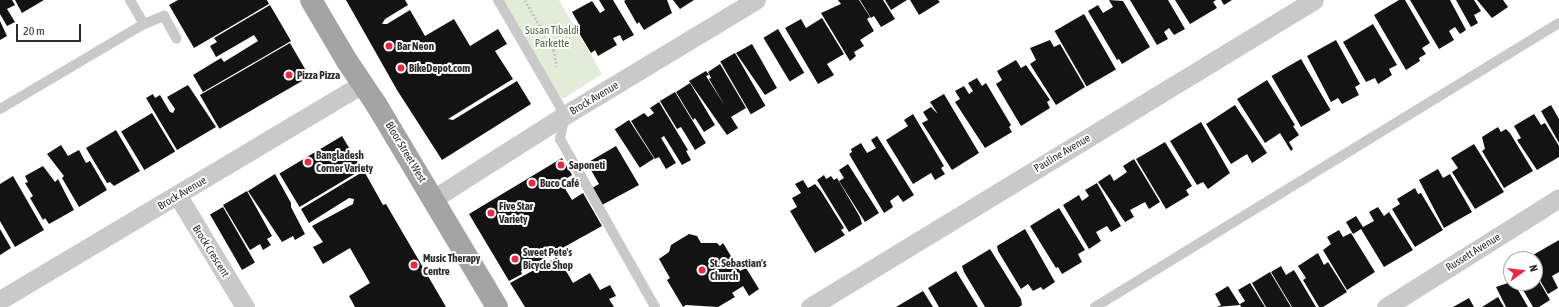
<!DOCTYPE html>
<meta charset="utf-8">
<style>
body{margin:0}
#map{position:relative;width:1559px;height:307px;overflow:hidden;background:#fff;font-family:"Asap Condensed",sans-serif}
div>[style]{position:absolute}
.green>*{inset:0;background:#e3ebd9}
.building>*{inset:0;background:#131313;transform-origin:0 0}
.path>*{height:2.5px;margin-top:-1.25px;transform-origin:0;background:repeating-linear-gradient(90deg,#c9c9c9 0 2px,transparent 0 4px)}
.service>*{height:10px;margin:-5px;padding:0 5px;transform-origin:5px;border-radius:5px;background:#c9c9c9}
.minor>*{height:19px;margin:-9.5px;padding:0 9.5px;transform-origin:9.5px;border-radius:9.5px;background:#c9c9c9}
.primary>*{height:22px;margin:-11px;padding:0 11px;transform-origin:11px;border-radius:11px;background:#a4a4a4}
.dots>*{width:11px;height:11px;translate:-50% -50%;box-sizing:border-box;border:2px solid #fff;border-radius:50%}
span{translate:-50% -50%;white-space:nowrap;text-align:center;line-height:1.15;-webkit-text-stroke:4px #fff;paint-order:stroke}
.park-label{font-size:11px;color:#516839}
.poi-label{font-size:11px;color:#2c2c2c;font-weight:700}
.left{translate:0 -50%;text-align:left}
.street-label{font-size:11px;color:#2c2c2c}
.north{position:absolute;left:1503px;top:251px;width:40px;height:40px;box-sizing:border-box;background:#fff;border:1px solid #ababab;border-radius:50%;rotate:75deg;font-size:11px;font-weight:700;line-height:16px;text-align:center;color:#2c2c2c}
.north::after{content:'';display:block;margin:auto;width:14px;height:18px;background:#e82a3f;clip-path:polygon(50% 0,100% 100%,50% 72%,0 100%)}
.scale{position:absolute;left:16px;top:24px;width:65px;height:18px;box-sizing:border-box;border:2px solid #2c2c2c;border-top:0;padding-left:5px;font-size:12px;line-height:14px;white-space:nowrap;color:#2c2c2c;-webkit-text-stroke:3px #fff;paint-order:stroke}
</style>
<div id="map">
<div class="green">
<div style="clip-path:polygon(502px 0,559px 0,602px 74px,563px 99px,553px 88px)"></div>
</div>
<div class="building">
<div style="clip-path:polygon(0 0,12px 0,15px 5px,7px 9px,15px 22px,7px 26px,0 14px)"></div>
<div style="clip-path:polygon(15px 0,44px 0,22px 13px)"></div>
<div style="clip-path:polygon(178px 0,267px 0,269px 4px,194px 48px,169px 5px)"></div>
<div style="clip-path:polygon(346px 0,405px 0,408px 5px,385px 19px,382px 24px,387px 24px,410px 10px,425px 36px,454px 19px,470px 46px,498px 29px,507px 44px,495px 51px,513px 79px,448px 119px,453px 120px,517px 81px,531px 104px,442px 160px,397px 90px)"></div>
<div style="clip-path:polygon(599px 0,613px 0,634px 35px,623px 41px,620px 35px,613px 38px,617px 45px,598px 56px,595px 50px,591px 53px,576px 28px,580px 26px,572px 12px,592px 1px,600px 13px,605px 10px)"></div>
<div style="clip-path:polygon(626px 0,667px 0,672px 13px,644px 30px,639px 22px,637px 24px,624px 1px)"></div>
<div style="clip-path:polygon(673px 0,694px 0,680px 9px)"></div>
<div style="clip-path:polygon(838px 0,859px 0,870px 17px,867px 19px,874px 31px,860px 40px,853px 29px,864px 46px,854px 52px,856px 56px,850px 61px,821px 13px,841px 4px)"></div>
<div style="clip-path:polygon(860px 0,883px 0,895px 19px,881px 27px,874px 16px,871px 18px)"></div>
<div style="clip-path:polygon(885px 0,907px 0,891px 10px)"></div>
<div style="clip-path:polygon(910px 0,938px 0,940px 2px,919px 15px)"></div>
<div style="clip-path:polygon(1109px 0,1123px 1px,1150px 47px,1122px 64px,1119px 59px,1117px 60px,1088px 11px,1098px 5px,1103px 13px,1113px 7px)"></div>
<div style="clip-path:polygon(1130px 0,1168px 0,1185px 29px,1174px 35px,1169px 28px,1164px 32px,1168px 39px,1157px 45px)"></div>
<div style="clip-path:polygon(1175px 0,1216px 0,1213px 2px,1217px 8px,1190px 24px)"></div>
<div style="clip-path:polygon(1221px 0,1232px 0,1224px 5px)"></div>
<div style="clip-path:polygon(1399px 0,1405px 0,1430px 43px,1422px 48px,1426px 54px,1419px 58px,1420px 61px,1406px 70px,1374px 15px)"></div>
<div style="clip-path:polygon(1410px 0,1450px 0,1466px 30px,1460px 34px,1455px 27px,1449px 31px,1454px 40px,1439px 49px)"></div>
<div style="clip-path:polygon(1456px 0,1474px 0,1481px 11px,1474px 15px,1478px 23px,1471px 27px)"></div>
<div style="clip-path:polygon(1477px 0,1503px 0,1508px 7px,1492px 18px)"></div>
<div style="clip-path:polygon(270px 5px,291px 41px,203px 92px,193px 75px,221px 58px,224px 62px,258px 41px,254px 35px,216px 57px,210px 46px,217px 42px,214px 38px)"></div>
<div style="left:1084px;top:14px;width:64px;height:34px;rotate:60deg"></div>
<div style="clip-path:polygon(822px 18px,844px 54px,827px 64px,834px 75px,818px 84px,785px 28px,801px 19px,806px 28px)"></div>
<div style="clip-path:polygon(0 21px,7px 36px,0 40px)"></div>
<div style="clip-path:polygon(1373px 24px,1397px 65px,1389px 69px,1392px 75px,1378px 84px,1375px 78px,1366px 82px,1343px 42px)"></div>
<div style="left:778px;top:29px;width:51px;height:17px;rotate:59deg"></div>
<div style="clip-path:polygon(1050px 40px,1054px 47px,1060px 44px,1085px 87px,1056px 105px,1030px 64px,1036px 60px,1030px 48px)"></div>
<div style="clip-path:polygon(1336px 40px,1360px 84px,1355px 87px,1359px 95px,1342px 104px,1338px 98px,1331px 102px,1307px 56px)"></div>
<div style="left:290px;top:43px;width:39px;height:104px;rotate:60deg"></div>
<div style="clip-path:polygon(752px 44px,777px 88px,765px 95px,736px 53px)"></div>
<div style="left:735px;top:53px;width:61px;height:17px;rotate:60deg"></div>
<div style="left:1301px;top:59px;width:59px;height:34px;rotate:60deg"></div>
<div style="clip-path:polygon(1016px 60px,1021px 68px,1026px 65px,1050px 100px,1047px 102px,1050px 108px,1021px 126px,996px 84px,1002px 80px,997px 71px)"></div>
<div style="clip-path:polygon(720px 64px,746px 108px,731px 117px,738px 128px,727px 135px,689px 81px,706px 71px,709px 75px,706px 76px,725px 106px,709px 79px,711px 78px,708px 72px)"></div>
<div style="clip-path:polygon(977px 78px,982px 86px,986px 83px,1011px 125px,1009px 127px,1012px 132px,985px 148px,955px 102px,960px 99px,955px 91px,964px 86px,969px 94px,973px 91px,968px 83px)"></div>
<div style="clip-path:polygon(1267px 80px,1295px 125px,1293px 126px,1299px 135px,1289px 142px,1293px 149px,1291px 151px,1280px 133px,1265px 143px,1237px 99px)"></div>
<div style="clip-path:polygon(690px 83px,715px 125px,704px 132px,695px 118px,693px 120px,676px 92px)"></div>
<div style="clip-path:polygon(188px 85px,216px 127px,177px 150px,146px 98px,153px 94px,155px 98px,160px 95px,170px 112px,173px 113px,175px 109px,167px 97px)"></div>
<div style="clip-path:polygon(675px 92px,706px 143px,695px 150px,681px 127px,677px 129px,660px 101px)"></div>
<div style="clip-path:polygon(944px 94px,979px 153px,952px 170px,922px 123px,928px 120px,923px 112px,931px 107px,938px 114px,930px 102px)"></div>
<div style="clip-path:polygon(659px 102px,688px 150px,686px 151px,691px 160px,682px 165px,664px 136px,661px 138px,651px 121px,676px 163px,666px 169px,659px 157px,655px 159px,631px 121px,644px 113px,648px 117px,654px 113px,650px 108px)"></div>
<div style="clip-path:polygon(1235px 105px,1267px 153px,1252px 163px,1247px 154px,1231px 164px,1206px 124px)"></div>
<div style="clip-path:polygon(1551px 105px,1559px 119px,1559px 143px,1541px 111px)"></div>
<div style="left:152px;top:113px;width:45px;height:36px;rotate:59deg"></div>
<div style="clip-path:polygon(913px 114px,944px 166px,941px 168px,945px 174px,935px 180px,931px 173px,913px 184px,886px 140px,908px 126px,904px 120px)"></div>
<div style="clip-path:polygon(1534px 114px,1541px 125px,1545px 123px,1559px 146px,1559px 157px,1537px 170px,1517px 140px,1521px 138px,1514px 126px)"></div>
<div style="left:629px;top:120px;width:46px;height:17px;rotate:57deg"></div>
<div style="clip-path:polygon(1201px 122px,1230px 173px,1208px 189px,1203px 182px,1197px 185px,1170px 141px)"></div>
<div style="clip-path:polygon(1498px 127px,1501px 132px,1506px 129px,1510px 133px,1533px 171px,1504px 188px,1482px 151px,1485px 149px,1482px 137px)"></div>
<div style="clip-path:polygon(116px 130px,140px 171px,114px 186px,110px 182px,107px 183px,86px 148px)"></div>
<div style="left:342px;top:136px;width:39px;height:73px;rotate:59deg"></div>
<div style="clip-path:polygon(877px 136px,914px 195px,903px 202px,898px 195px,890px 201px,893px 207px,884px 213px,849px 154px,852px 152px,851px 149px,861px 143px,867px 153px,876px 148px,871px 140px)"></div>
<div style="clip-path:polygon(1165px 142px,1192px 186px,1186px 190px,1189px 195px,1166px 209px,1136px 159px)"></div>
<div style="clip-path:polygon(1474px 144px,1504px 192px,1475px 209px,1452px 172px,1458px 168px,1451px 158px)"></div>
<div style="clip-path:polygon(61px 145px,68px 156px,79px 150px,86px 163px,90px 161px,107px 190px,79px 207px,62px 178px,64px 176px,47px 154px)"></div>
<div style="clip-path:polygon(616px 146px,639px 185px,602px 205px,592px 188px,599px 184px,587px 163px)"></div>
<div style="clip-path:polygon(562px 158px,572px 175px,561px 182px,572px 200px,583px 193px,602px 226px,521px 271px,522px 274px,509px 281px,469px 214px)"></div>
<div style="clip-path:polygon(1134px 159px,1160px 202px,1149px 209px,1145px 202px,1130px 210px,1134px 217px,1125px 222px,1098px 182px,1110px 174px,1114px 181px,1127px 172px,1123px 166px)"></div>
<div style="clip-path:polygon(848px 164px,879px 213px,865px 222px,839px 181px,844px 178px,839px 170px)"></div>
<div style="clip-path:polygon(43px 166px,55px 182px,58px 179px,74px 210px,49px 224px,45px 218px,43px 220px,30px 198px,33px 196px,25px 183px,28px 182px,25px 176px)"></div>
<div style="clip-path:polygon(1438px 169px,1443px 178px,1450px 174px,1472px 212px,1444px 228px,1419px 180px)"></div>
<div style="clip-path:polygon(364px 171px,383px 205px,386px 204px,446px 307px,355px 307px,349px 296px,370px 283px,350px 248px,323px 264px,313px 247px,323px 242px,312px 226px,353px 204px,354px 199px,349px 198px,309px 223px,301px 209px)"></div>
<div style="clip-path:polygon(275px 174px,291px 203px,291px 207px,305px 234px,295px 240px,293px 236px,282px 242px,248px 191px)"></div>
<div style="clip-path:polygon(824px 175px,826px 179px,831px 176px,834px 180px,837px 178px,860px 217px,862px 224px,849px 232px,817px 180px)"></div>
<div style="clip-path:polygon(13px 176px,44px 230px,15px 247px,0 221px,0 184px)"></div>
<div style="clip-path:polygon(803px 180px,808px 188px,815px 184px,821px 191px,844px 228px,841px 230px,845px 235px,815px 253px,790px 211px,797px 207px,792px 198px,801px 193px,795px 184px)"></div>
<div style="clip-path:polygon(1097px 183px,1121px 226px,1111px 232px,1107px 226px,1096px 232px,1101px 241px,1089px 249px,1063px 205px,1079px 195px,1082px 201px,1089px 196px,1085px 190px)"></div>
<div style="clip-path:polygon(1415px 188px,1418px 194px,1421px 193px,1443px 230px,1415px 247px,1392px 209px,1400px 204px,1397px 199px)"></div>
<div style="clip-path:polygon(247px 191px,272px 236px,267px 239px,271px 245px,263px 250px,260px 244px,250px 250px,223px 205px)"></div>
<div style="left:223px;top:207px;width:64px;height:15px;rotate:60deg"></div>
<div style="clip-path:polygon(1378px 207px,1384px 216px,1389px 212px,1413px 250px,1384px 267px,1361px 229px,1353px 234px,1346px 222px,1356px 216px,1363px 227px,1374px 221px,1369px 212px)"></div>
<div style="clip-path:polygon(1059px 208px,1085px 250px,1078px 254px,1082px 262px,1062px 274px,1058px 267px,1056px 268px,1030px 226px)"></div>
<div style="clip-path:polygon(0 229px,11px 248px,0 255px)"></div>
<div style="clip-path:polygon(1025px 229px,1055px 282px,1043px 290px,1041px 287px,1033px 291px,1028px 284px,1021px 289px,998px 251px,997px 246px)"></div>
<div style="clip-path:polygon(1339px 230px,1343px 237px,1351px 233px,1375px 272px,1347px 290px,1323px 250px,1331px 244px,1327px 237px)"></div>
<div style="clip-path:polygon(689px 234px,697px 236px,701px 243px,717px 243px,720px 246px,723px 243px,740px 271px,746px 268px,759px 289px,749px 296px,743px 286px,732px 293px,735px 297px,718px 307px,686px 305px,683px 307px,667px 280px,670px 278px,659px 259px,669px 252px,671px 245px)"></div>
<div style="clip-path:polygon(1559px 240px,1559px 272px,1552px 276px,1558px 288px,1548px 294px,1535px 272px,1535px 259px,1526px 259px)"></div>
<div style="clip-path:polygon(990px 249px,1021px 299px,1022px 305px,1019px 307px,985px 307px,964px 272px,962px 266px)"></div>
<div style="clip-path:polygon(1318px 253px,1324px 265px,1328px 262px,1347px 292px,1323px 307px,1319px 307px,1303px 280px,1306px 278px,1298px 266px)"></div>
<div style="clip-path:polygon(558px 257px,573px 283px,590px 273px,600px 290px,610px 285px,616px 296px,609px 299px,614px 307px,525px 307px,510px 283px)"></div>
<div style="clip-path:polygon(1281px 266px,1286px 275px,1294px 270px,1316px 307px,1292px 307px,1271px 272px)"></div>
<div style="clip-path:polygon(956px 271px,978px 307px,939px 307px,932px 295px,928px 288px)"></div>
<div style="clip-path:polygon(1270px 272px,1291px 307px,1266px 307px,1252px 283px)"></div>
<div style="clip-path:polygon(1535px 274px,1550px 300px,1539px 307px,1533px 307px,1519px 283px,1535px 283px)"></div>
<div style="clip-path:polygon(1511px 282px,1514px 283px,1528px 307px,1506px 307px,1496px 287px)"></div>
<div style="clip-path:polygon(1250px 283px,1265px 307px,1241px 307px,1240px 304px,1245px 301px,1238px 290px)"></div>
<div style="clip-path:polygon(1228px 286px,1240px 305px,1217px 307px,1221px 305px,1215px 294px)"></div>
<div style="clip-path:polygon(923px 291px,933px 307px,896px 307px)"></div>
<div style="clip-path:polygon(1498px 297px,1504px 307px,1482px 307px)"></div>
<div style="clip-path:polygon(1469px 298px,1474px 307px,1453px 307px)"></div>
</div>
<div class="path">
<div style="left:525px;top:0;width:58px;rotate:59.9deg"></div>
<div style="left:554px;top:50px;width:17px;rotate:80deg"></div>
</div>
<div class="service">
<div style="left:130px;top:0;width:28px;rotate:60deg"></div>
<div style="left:498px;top:0;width:133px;rotate:59.8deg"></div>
<div style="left:565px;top:115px;width:25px;rotate:102deg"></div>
<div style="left:560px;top:139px;width:193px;rotate:60.5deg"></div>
<div style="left:0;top:109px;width:167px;rotate:-30.6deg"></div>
<div style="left:144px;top:24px;width:22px;rotate:-22deg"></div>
<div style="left:164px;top:16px;width:26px;rotate:61deg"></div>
<div style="left:1095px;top:307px;width:544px;rotate:-31.47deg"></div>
</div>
<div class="minor">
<div style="left:178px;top:196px;width:130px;rotate:58.9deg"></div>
<div style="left:433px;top:199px;width:156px;rotate:-32.5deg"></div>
<div style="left:565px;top:115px;width:223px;rotate:-31.1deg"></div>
<div style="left:0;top:300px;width:422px;rotate:-30.8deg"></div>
<div style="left:810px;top:307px;width:590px;rotate:-31.35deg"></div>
<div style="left:1386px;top:307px;width:204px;rotate:-32.2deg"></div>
</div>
<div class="primary">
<div style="left:311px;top:0;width:71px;rotate:59.5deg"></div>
<div style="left:347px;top:61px;width:52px;rotate:56deg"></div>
<div style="left:376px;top:104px;width:236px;rotate:59.2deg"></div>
</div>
<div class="dots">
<div style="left:389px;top:46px;background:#e82a3f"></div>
<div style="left:401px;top:68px;background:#e82a3f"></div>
<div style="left:289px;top:75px;background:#e82a3f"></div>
<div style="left:308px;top:162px;background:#e82a3f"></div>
<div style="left:561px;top:165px;background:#e82a3f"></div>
<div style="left:532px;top:183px;background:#e82a3f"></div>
<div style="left:491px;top:213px;background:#e82a3f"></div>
<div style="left:515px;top:259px;background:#e82a3f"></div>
<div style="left:414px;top:265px;background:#e82a3f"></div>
<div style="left:702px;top:270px;background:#e82a3f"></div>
</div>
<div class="park-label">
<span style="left:552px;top:37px">Susan Tibaldi<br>Parkette</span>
</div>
<div class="poi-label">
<span class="left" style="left:397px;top:46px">Bar Neon</span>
<span class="left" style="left:409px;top:68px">BikeDepot.com</span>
<span class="left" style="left:297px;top:75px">Pizza Pizza</span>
<span class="left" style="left:316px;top:162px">Bangladesh<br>Corner Variety</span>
<span class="left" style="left:569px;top:165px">Saponeti</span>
<span class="left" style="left:540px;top:183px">Buco Café</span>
<span class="left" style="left:499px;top:213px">Five Star<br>Variety</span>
<span class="left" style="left:523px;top:259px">Sweet Pete's<br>Bicycle Shop</span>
<span class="left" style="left:423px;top:265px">Music Therapy<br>Centre</span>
<span class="left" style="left:710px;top:270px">St. Sebastian's<br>Church</span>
</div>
<div class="street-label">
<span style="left:594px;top:98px;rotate:-31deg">Brock Avenue</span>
<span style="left:406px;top:152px;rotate:59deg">Bloor Street West</span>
<span style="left:1062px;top:153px;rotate:-31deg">Pauline Avenue</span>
<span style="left:182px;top:193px;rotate:-31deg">Brock Avenue</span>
<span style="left:211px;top:251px;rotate:58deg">Brock Crescent</span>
<span style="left:1473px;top:252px;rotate:-32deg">Russett Avenue</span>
</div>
<div class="north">N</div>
<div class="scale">20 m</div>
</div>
